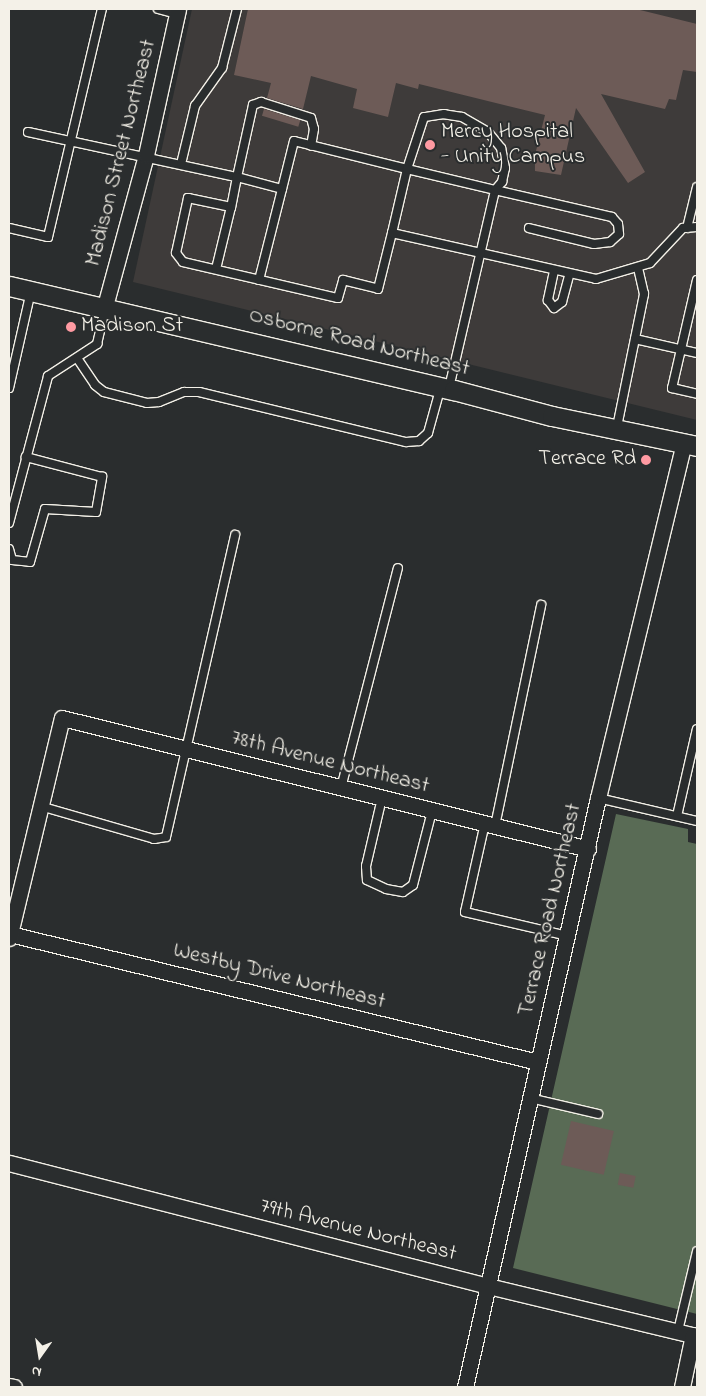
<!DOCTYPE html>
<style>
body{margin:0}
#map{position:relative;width:706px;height:1396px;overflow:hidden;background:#2a2d2e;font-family:"Indie Flower",sans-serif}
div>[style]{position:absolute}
.built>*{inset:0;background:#3e3b3a}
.green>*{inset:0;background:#596b55}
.building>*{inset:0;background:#6d5b57;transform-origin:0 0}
.roads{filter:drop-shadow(1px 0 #f4f1e8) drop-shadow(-1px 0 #f4f1e8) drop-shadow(0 1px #f4f1e8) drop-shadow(0 -1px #f4f1e8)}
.service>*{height:8px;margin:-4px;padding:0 4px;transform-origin:4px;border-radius:4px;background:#2a2d2e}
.minor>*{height:15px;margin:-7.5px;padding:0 7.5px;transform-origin:7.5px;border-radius:7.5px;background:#2a2d2e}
.tertiary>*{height:19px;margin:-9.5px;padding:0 9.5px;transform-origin:9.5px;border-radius:9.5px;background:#2a2d2e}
.dots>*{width:14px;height:14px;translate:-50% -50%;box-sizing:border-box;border:2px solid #2a2d2e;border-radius:50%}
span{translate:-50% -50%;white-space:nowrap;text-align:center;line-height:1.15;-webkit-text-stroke:4px #2a2d2e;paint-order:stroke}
.poi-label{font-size:22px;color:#f4f1e8}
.left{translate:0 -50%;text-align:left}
.right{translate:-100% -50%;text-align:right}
.street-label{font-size:22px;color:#f4f1e8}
.frame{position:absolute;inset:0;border:10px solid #f4f1e8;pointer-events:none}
.north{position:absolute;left:15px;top:1331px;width:50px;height:50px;-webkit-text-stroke:4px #2a2d2e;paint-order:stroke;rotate:193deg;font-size:14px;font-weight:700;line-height:20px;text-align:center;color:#f4f1e8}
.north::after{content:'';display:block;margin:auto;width:18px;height:22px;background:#f4f1e8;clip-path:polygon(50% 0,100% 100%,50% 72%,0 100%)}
</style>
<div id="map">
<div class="built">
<div style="clip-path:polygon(192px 9px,697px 9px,697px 420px,133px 282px)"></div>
</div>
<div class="green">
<div style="clip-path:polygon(616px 814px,688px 829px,688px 842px,697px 844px,697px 1314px,513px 1268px)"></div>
</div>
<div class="building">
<div style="clip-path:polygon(248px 9px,636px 9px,697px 24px,697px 72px,683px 70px,676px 100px,669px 99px,665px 109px,601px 94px,645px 172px,628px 183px,576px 108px,561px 175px,535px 171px,535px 155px,545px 115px,419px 84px,418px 89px,396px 83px,388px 117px,353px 108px,357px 89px,311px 76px,303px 109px,267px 98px,271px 83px,234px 75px)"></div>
<div style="left:264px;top:109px;width:38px;height:7px;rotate:17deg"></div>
<div style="left:571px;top:1121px;width:44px;height:45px;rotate:13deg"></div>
<div style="left:620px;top:1173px;width:16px;height:12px;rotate:11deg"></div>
</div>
<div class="roads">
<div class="service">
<div style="left:158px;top:9px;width:20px;rotate:15deg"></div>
<div style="left:28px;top:132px;width:214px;rotate:12.2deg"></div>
<div style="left:237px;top:177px;width:74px;rotate:-77.5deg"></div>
<div style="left:253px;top:105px;width:9px;rotate:-21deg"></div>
<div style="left:261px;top:102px;width:52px;rotate:17.7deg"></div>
<div style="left:311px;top:118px;width:11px;rotate:75deg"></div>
<div style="left:314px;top:129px;width:17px;rotate:100deg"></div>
<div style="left:181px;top:164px;width:60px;rotate:-76.4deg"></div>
<div style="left:195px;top:106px;width:47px;rotate:-54.6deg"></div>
<div style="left:222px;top:68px;width:61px;rotate:-75.7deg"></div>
<div style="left:9px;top:228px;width:40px;rotate:13deg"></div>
<div style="left:48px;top:237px;width:234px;rotate:-76.7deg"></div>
<div style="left:687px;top:228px;width:42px;rotate:-76.3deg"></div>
<div style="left:392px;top:233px;width:66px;rotate:-76.8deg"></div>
<div style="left:407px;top:169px;width:116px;rotate:-166.1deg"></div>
<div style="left:294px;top:141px;width:49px;rotate:104deg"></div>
<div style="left:282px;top:189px;width:47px;rotate:-165.1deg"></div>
<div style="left:237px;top:177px;width:31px;rotate:101deg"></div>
<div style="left:231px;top:207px;width:44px;rotate:-168.2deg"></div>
<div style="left:188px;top:198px;width:56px;rotate:102.3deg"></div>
<div style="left:176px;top:253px;width:11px;rotate:52deg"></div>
<div style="left:183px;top:262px;width:159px;rotate:13.1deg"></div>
<div style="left:338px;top:298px;width:19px;rotate:-74deg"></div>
<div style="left:343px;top:280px;width:36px;rotate:14deg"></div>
<div style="left:378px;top:289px;width:58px;rotate:-76deg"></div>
<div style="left:392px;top:233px;width:209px;rotate:12.7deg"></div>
<div style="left:596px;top:279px;width:56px;rotate:-16.5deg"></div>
<div style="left:650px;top:263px;width:48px;rotate:-46.7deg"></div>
<div style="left:683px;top:228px;width:14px;rotate:-4deg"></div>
<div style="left:216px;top:269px;width:64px;rotate:-76.4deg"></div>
<div style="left:554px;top:271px;width:30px;rotate:102deg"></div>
<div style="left:548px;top:300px;width:10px;rotate:53deg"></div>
<div style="left:554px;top:308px;width:10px;rotate:-37deg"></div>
<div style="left:562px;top:302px;width:28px;rotate:-75deg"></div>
<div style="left:259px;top:280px;width:94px;rotate:-75.8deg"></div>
<div style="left:697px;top:280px;width:111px;rotate:103deg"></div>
<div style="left:672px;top:388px;width:26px;rotate:13deg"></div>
<div style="left:635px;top:339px;width:64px;rotate:12.7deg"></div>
<div style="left:77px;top:358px;width:32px;rotate:56deg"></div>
<div style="left:95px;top:385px;width:11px;rotate:38deg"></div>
<div style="left:104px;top:392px;width:44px;rotate:14.3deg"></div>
<div style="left:147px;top:403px;width:12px;rotate:-5deg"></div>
<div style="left:159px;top:402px;width:27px;rotate:-22deg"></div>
<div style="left:184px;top:392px;width:15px"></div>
<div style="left:199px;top:392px;width:213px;rotate:13.6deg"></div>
<div style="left:406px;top:442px;width:13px;rotate:-4deg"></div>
<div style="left:419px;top:441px;width:12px;rotate:-42deg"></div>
<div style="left:428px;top:433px;width:49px;rotate:-74.5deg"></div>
<div style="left:9px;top:388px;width:99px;rotate:-77.2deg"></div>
<div style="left:449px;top:388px;width:203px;rotate:-76.9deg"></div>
<div style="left:495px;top:190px;width:11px;rotate:-49deg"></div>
<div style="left:502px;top:182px;width:14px;rotate:-78deg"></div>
<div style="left:505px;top:168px;width:20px;rotate:-101deg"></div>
<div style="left:501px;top:148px;width:21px;rotate:-129deg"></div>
<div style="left:488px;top:132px;width:30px;rotate:-150deg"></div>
<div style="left:462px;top:117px;width:18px;rotate:-171deg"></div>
<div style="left:444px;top:114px;width:20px;rotate:171deg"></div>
<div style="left:424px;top:117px;width:55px;rotate:108.1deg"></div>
<div style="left:407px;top:169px;width:90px;rotate:13.4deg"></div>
<div style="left:495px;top:190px;width:120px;rotate:13deg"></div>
<div style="left:612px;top:217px;width:9px;rotate:49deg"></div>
<div style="left:618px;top:224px;width:10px;rotate:84deg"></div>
<div style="left:619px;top:234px;width:12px;rotate:138deg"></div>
<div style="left:610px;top:242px;width:16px;rotate:173deg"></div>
<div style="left:594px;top:244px;width:67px;rotate:-166.2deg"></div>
<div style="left:617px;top:427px;width:136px;rotate:-78.5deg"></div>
<div style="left:644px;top:294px;width:27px;rotate:-103deg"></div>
<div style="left:9px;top:523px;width:152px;rotate:-75.1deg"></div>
<div style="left:48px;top:376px;width:59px;rotate:-33.1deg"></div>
<div style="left:97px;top:344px;width:37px;rotate:-77deg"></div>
<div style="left:9px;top:549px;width:11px;rotate:75deg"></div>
<div style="left:12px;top:560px;width:18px;rotate:6deg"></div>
<div style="left:30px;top:562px;width:55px;rotate:-74.2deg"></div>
<div style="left:45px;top:509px;width:51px;rotate:3.4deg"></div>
<div style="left:96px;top:512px;width:36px;rotate:-80deg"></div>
<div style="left:102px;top:477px;width:79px;rotate:-165.3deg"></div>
<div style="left:341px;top:788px;width:227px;rotate:-75.5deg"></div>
<div style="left:382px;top:798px;width:70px;rotate:103.2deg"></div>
<div style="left:366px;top:866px;width:14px;rotate:86deg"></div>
<div style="left:367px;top:880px;width:21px;rotate:25deg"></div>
<div style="left:386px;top:889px;width:17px;rotate:10deg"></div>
<div style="left:403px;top:892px;width:12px;rotate:-35deg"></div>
<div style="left:413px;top:885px;width:76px;rotate:-75.6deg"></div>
<div style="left:598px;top:798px;width:102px;rotate:13.1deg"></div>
<div style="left:40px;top:806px;width:119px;rotate:16.1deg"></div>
<div style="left:154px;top:839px;width:12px;rotate:-9deg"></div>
<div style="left:166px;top:837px;width:310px;rotate:-77.1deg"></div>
<div style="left:677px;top:816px;width:89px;rotate:-77.1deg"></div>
<div style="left:485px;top:823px;width:91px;rotate:102.7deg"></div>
<div style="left:465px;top:912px;width:105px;rotate:13.2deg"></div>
<div style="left:495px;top:826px;width:226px;rotate:-78.2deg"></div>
<div style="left:530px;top:1098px;width:70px;rotate:13.2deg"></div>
<div style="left:678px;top:1331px;width:82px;rotate:-76.6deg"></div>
</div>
<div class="minor">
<div style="left:105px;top:306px;width:156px;rotate:-74.8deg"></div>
<div style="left:146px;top:155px;width:149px;rotate:-77.6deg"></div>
<div style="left:10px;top:934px;width:543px;rotate:13.63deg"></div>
<div style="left:9px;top:938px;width:226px;rotate:-76.5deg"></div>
<div style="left:62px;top:718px;width:542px;rotate:13.98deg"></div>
<div style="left:9px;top:1163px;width:495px;rotate:14.4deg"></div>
<div style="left:488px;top:1286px;width:215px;rotate:13.5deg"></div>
<div style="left:9px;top:1386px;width:5px;rotate:11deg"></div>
<div style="left:465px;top:1387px;width:604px;rotate:-77.28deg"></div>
<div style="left:598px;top:798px;width:366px;rotate:-76.4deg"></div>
<div style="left:682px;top:1387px;width:53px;rotate:-78.1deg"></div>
</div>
<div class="tertiary">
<div style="left:9px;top:286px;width:457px;rotate:13.2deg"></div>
<div style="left:454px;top:390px;width:101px;rotate:14.9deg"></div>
<div style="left:552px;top:416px;width:148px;rotate:11.7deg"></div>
</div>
</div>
<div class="dots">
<div style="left:430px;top:145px;background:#ff9aa2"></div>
<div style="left:71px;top:327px;background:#ff9aa2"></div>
<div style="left:646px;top:460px;background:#ff9aa2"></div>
</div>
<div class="poi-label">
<span class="left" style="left:441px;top:145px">Mercy Hospital<br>- Unity Campus</span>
<span class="left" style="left:81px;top:327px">Madison St</span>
<span class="right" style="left:636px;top:460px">Terrace Rd</span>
</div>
<div class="street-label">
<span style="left:122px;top:153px;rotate:-76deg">Madison Street Northeast</span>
<span style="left:359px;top:343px;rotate:14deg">Osborne Road Northeast</span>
<span style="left:330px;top:763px;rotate:14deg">78th Avenue Northeast</span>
<span style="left:551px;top:910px;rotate:-77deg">Terrace Road Northeast</span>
<span style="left:279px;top:977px;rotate:14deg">Westby Drive Northeast</span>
<span style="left:358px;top:1231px;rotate:14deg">79th Avenue Northeast</span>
</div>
<div class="frame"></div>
<div class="north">N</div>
</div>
